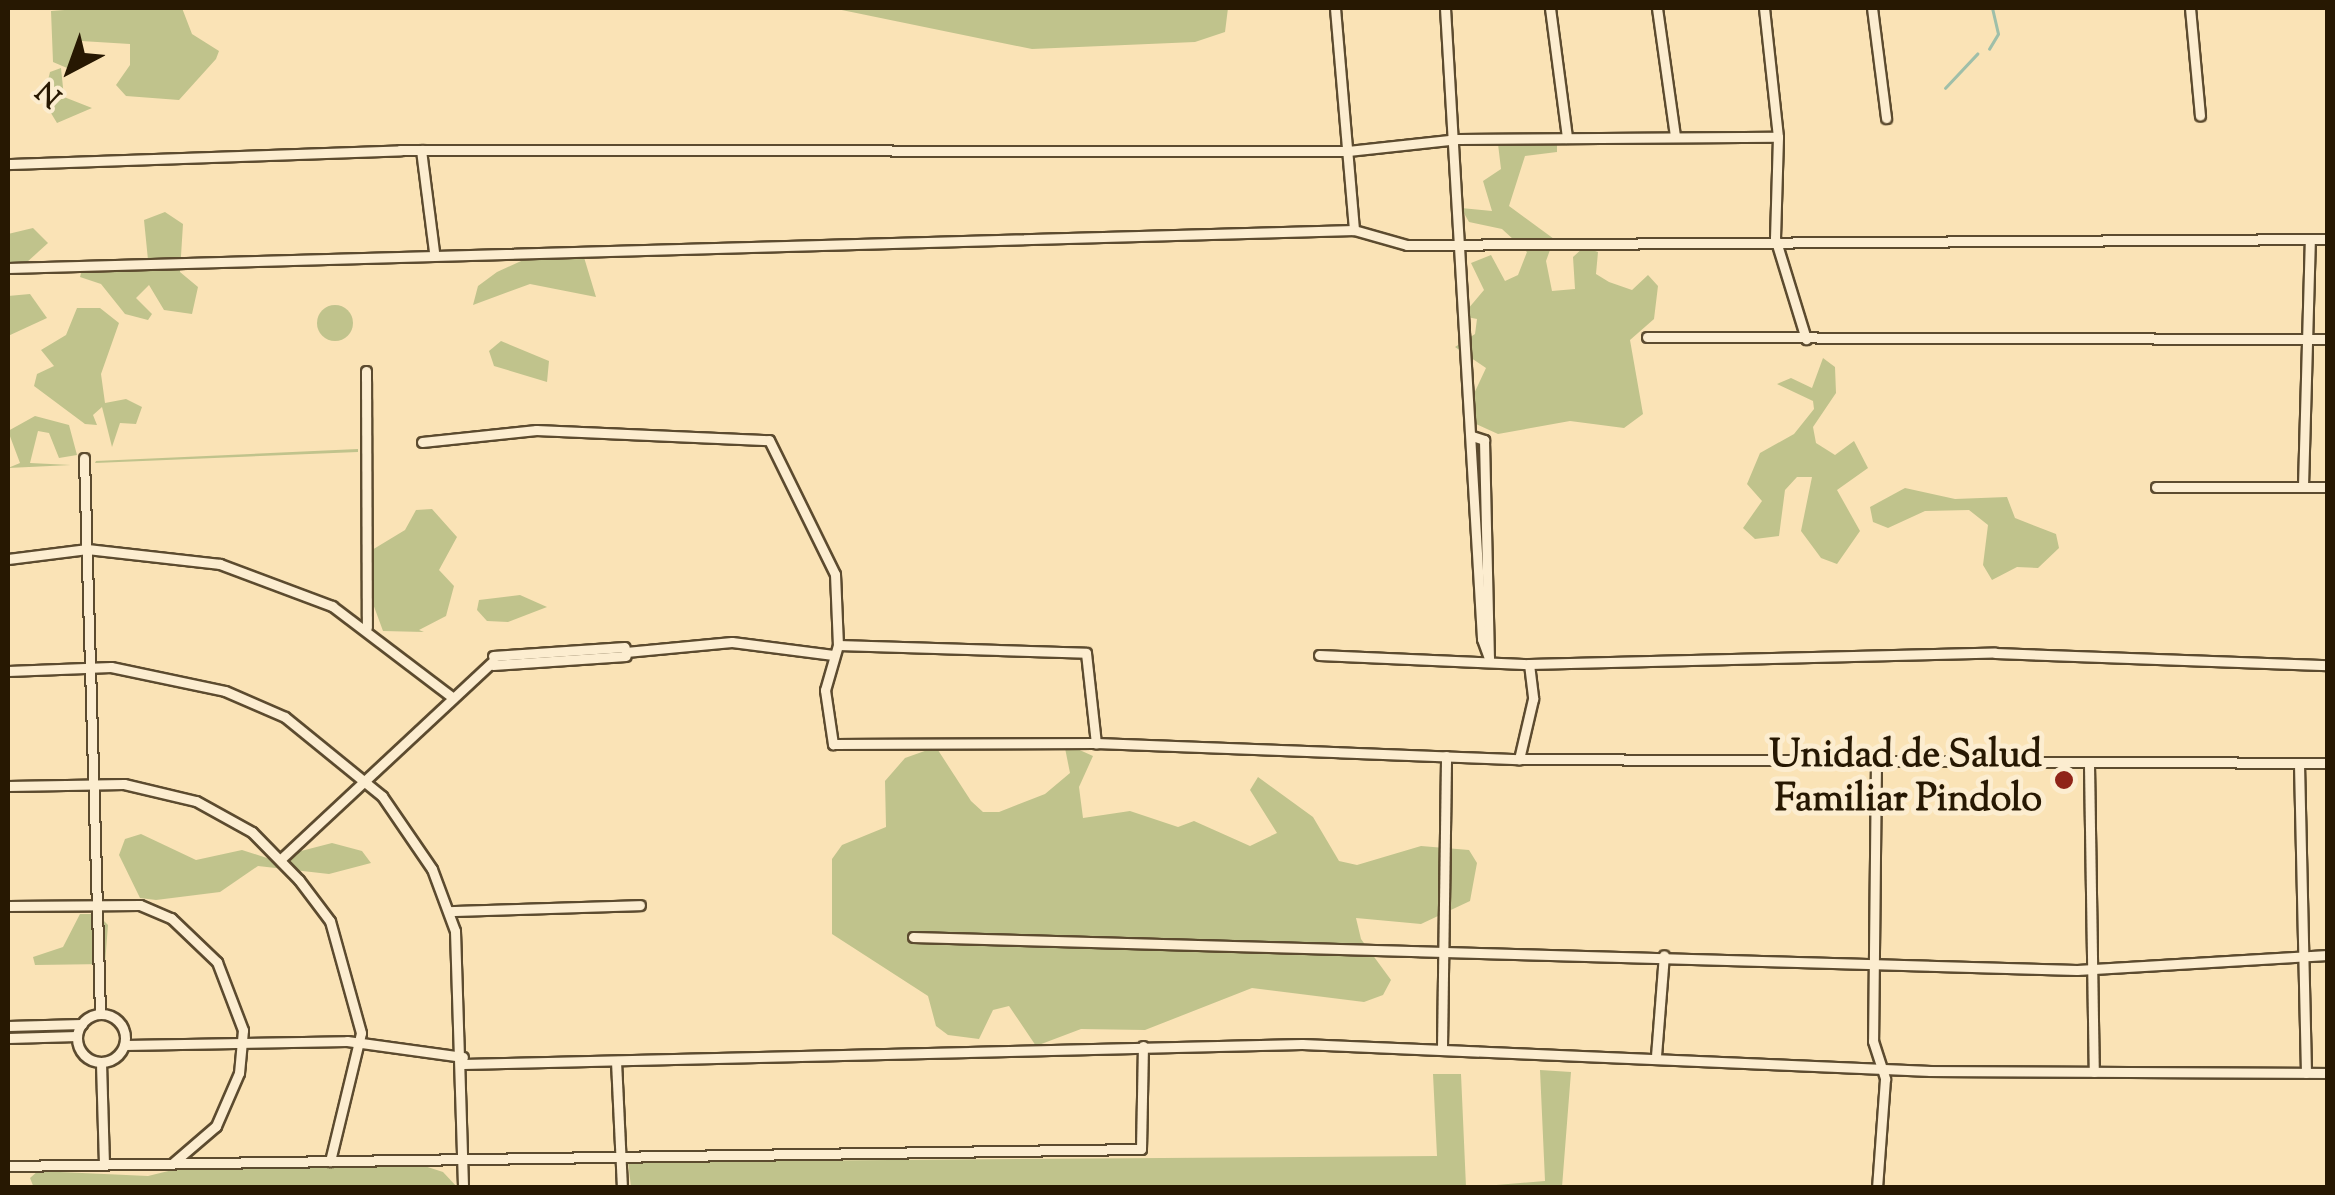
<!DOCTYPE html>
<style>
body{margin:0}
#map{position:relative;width:2335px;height:1195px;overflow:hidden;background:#fae3b6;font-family:"Sorts Mill Goudy",serif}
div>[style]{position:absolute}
.green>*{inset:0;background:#c0c38c}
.round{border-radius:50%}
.stream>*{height:2.5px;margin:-1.25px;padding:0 1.25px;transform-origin:1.25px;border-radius:1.25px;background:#9fbfa9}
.roads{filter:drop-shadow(2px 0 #5c4b2f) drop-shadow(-2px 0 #5c4b2f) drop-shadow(0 2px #5c4b2f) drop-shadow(0 -2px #5c4b2f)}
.minor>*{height:9px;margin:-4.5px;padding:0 4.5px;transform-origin:4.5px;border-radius:4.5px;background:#fcedd0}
.minor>.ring{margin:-4.5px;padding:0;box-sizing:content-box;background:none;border:9px solid #fcedd0;border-radius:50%}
.dots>*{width:28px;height:28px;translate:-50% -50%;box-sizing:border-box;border:5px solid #fcedd0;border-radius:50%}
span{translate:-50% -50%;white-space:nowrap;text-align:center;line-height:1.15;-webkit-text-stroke:10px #fcedd0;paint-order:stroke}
.poi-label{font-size:38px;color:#271802;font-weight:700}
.right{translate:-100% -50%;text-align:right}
.frame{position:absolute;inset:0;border:10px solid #271802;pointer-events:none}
.north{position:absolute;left:20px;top:20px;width:100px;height:100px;-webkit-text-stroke:8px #fcedd0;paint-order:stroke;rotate:221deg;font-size:28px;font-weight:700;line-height:40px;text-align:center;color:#271802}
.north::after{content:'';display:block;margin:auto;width:35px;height:45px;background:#271802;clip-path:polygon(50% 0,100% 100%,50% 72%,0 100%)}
</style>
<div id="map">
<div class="green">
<div style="clip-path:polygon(91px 8px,182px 8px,192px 34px,219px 51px,216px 59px,179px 100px,126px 96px,116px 85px,130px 65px,130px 44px,81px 41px,67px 68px,53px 62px,51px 11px)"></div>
<div style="clip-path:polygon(832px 8px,1228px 8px,1225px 32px,1195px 42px,1032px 49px)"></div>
<div style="clip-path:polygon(61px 68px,64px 97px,92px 108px,57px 123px,43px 100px,50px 72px)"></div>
<div style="clip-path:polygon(1518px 133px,1557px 138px,1557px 152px,1525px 156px,1509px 206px,1554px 239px,1546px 261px,1552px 291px,1575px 289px,1573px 257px,1584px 247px,1598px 252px,1596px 274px,1609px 282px,1632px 290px,1648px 275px,1658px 286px,1654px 319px,1630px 340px,1643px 414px,1624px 428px,1570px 421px,1498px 434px,1476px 424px,1472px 398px,1486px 368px,1455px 347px,1475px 334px,1477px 319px,1462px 316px,1484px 290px,1471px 263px,1491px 255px,1505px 281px,1518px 275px,1527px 252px,1502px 229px,1469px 222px,1461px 208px,1492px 211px,1483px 181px,1501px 169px,1498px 144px)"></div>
<div style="clip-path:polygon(165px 212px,183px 224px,180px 272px,198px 287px,192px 314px,164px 310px,149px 285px,136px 298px,152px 314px,148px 320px,125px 314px,101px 284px,80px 277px,83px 266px,148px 260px,144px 220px)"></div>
<div style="clip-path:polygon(33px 228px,48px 243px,26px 263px,8px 266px,8px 234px)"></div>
<div style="clip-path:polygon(552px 247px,583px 254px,596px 297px,530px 284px,473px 305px,478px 286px,497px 272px)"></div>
<div style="clip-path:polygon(30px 294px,47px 318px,8px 336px,8px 296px)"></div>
<div class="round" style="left:317px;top:305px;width:36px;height:36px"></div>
<div style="clip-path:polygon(77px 308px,100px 308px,119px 323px,101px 374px,105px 403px,126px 399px,142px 407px,136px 424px,120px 423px,112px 447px,102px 407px,93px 415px,97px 425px,85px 424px,34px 386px,37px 374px,54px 366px,41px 350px,66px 335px)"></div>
<div style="clip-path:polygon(501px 341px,549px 361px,547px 382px,494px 366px,489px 351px)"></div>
<div style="clip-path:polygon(1823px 358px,1835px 367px,1836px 393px,1813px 427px,1816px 443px,1835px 455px,1854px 441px,1868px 468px,1837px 490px,1860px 531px,1837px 564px,1821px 558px,1801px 531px,1812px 477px,1797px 477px,1785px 490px,1779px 536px,1755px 539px,1743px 528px,1762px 501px,1747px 484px,1760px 453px,1794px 434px,1814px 409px,1813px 401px,1777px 384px,1791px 378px,1812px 388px)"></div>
<div style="clip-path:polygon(35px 416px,69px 425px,77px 455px,59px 458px,49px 433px,38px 431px,30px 463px,71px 465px,8px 468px,20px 463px,8px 431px)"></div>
<div style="clip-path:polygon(358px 449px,358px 452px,95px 463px,96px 461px)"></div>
<div style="clip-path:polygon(1905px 488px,1955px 499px,2007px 497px,2015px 518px,2056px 534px,2059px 548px,2038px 568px,2017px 567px,1992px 580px,1983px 565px,1988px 525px,1969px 510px,1925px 511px,1888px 528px,1873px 522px,1870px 507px)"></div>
<div style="clip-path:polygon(432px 509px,457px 537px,439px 570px,454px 586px,446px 616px,419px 630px,424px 632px,383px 631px,365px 582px,372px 550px,405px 530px,416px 510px)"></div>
<div style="clip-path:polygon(520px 595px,547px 607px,508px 622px,487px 621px,477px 610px,479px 600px)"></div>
<div style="clip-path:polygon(1064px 743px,1093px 756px,1079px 787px,1083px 818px,1130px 811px,1178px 827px,1194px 821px,1250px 846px,1277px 833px,1250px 790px,1258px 777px,1313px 817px,1339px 861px,1357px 865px,1421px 846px,1469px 850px,1477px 863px,1470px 901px,1421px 924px,1356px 918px,1361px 939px,1391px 980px,1383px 995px,1364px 1002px,1252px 988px,1145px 1030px,1081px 1029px,1036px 1046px,1009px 1006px,993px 1010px,979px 1039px,948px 1035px,936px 1026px,928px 996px,832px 934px,832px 859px,842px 845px,886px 827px,885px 781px,905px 758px,936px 747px,971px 801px,983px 812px,999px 812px,1045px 794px,1070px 773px)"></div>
<div style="clip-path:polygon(141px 834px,196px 860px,242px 850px,270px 859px,332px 843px,362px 851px,371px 863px,329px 874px,258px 866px,220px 892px,156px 900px,140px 898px,119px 855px,125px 839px)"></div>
<div style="clip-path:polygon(80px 914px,97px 914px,108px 925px,105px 964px,35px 965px,33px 957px,63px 947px)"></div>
<div style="clip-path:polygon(1540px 1070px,1571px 1072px,1562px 1187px,1472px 1187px,1545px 1181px)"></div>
<div style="clip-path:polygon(1433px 1074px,1461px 1074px,1466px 1187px,631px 1187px,628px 1162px,1437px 1156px)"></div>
<div style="clip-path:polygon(319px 1161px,365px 1168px,412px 1162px,443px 1172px,457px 1187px,34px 1188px,30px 1178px,38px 1171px,148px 1176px,193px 1165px)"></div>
</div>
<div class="stream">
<div style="left:1989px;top:49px;width:17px;rotate:-59deg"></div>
<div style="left:1998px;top:34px;width:27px;rotate:-103deg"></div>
<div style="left:1945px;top:88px;width:47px;rotate:-46.7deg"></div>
</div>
<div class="roads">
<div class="minor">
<div style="left:1335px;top:8px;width:223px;rotate:85.1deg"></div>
<div style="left:1445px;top:8px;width:632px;rotate:86.64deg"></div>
<div style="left:1482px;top:639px;width:20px;rotate:70deg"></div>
<div style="left:1550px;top:8px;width:131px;rotate:82.5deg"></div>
<div style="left:1657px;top:8px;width:129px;rotate:82deg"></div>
<div style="left:1764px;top:8px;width:130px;rotate:83.8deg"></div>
<div style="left:1778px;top:137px;width:101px;rotate:91.7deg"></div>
<div style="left:1775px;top:238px;width:106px;rotate:72.9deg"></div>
<div style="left:1872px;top:8px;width:111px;rotate:82.7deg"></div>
<div style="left:2190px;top:8px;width:108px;rotate:84.7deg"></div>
<div style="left:421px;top:150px;width:102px;rotate:82.7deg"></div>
<div style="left:8px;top:164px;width:392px;rotate:-2deg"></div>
<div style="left:400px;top:150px;width:948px;rotate:0.06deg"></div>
<div style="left:1348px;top:151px;width:111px;rotate:-6.2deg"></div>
<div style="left:1458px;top:139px;width:320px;rotate:-0.4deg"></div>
<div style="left:8px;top:268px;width:1347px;rotate:-1.62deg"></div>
<div style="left:1354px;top:230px;width:55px;rotate:15.8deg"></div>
<div style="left:1407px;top:245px;width:921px;rotate:-0.37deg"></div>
<div style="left:1647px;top:337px;width:681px;rotate:0.17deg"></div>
<div style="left:366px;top:371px;width:256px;rotate:89.8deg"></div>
<div style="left:1472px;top:436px;width:13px;rotate:18deg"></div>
<div style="left:1484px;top:440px;width:218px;rotate:88.7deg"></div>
<div style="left:422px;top:442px;width:115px;rotate:-6deg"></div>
<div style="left:536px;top:430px;width:233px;rotate:2.5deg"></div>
<div style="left:769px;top:440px;width:149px;rotate:63.8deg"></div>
<div style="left:835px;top:574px;width:71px;rotate:87.6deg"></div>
<div style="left:838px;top:645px;width:47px;rotate:106.1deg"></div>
<div style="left:825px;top:690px;width:55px;rotate:81.6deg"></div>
<div style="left:833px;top:744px;width:263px;rotate:-0.2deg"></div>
<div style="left:1096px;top:743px;width:423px;rotate:2.2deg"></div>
<div style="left:1519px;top:759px;width:809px;rotate:0.28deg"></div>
<div style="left:84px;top:458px;width:556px;rotate:88.35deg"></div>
<div style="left:2303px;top:486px;width:247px;rotate:-88.4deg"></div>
<div style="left:2156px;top:487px;width:172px"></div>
<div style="left:8px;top:559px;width:80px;rotate:-7.2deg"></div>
<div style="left:87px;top:549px;width:134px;rotate:6.4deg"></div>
<div style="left:220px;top:564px;width:120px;rotate:20.6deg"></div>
<div style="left:332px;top:606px;width:152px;rotate:37.2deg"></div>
<div style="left:838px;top:645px;width:248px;rotate:1.8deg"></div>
<div style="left:1086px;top:653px;width:91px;rotate:83.7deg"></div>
<div style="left:626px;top:652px;width:106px;rotate:-5.4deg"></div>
<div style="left:732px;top:642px;width:102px;rotate:7.3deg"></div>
<div style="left:1319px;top:655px;width:210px;rotate:2.5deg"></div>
<div style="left:1529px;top:664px;width:35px;rotate:83deg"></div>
<div style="left:1533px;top:699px;width:62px;rotate:103.1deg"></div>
<div style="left:493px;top:656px;width:132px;rotate:-3.9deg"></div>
<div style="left:1529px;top:664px;width:466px;rotate:-1.4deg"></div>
<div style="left:1995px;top:653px;width:333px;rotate:2.1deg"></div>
<div style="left:493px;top:665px;width:133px;rotate:-3.9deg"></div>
<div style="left:8px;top:671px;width:103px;rotate:-2.2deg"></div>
<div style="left:111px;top:667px;width:116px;rotate:11.9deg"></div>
<div style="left:225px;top:691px;width:65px;rotate:23.4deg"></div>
<div style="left:285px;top:717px;width:125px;rotate:39.2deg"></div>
<div style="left:382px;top:796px;width:88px;rotate:55.6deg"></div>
<div style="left:432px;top:869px;width:66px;rotate:69.6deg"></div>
<div style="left:455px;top:931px;width:257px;rotate:88.2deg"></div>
<div style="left:1876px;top:761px;width:280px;rotate:90.6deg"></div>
<div style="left:1873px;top:1041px;width:40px;rotate:72deg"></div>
<div style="left:1885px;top:1079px;width:109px;rotate:94.2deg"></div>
<div style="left:2299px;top:764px;width:309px;rotate:88.7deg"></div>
<div style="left:2089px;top:765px;width:307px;rotate:89.1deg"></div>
<div style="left:8px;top:786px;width:116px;rotate:-1deg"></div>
<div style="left:124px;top:784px;width:74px;rotate:13.3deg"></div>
<div style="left:196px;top:801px;width:64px;rotate:29deg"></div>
<div style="left:252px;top:832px;width:67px;rotate:45.6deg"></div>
<div style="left:299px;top:880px;width:51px;rotate:52.9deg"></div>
<div style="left:330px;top:921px;width:116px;rotate:74.5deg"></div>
<div style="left:361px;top:1033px;width:132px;rotate:103.6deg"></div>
<div style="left:281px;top:859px;width:290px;rotate:-43deg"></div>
<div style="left:8px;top:906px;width:132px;rotate:-0.4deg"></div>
<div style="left:140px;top:905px;width:34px;rotate:23deg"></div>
<div style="left:171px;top:918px;width:64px;rotate:43.7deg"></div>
<div style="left:217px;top:962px;width:73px;rotate:69.1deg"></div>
<div style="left:243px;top:1030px;width:43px;rotate:95.3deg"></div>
<div style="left:239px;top:1073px;width:58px;rotate:113.5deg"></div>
<div style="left:216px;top:1126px;width:57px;rotate:139.3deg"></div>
<div style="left:451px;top:911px;width:189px;rotate:-1.8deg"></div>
<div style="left:913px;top:937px;width:1164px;rotate:1.62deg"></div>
<div style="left:2077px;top:970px;width:251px;rotate:-3.4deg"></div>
<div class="ring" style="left:77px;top:1014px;width:39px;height:39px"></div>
<div style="left:8px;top:1026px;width:74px;rotate:-1.5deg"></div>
<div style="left:8px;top:1038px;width:69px;rotate:-1.7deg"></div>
<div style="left:125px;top:1045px;width:222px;rotate:-1deg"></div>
<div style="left:347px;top:1041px;width:117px;rotate:7.9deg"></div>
<div style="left:1442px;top:1047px;width:291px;rotate:-89.2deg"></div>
<div style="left:1656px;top:1056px;width:101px;rotate:-85.5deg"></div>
<div style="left:616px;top:1061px;width:127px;rotate:87.3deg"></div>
<div style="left:101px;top:1063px;width:102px;rotate:88.3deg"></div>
<div style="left:463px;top:1064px;width:839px;rotate:-1.37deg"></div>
<div style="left:1302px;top:1044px;width:629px;rotate:2.46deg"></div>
<div style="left:1930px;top:1071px;width:398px;rotate:0.3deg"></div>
<div style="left:8px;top:1166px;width:1133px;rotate:-0.86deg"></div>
<div style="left:1141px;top:1149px;width:103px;rotate:-88.9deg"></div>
</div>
</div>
<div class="dots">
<div style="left:2064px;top:780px;background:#8f2418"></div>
</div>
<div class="poi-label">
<span class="right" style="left:2042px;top:780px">Unidad de Salud<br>Familiar Pindolo</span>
</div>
<div class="frame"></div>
<div class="north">N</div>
</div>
